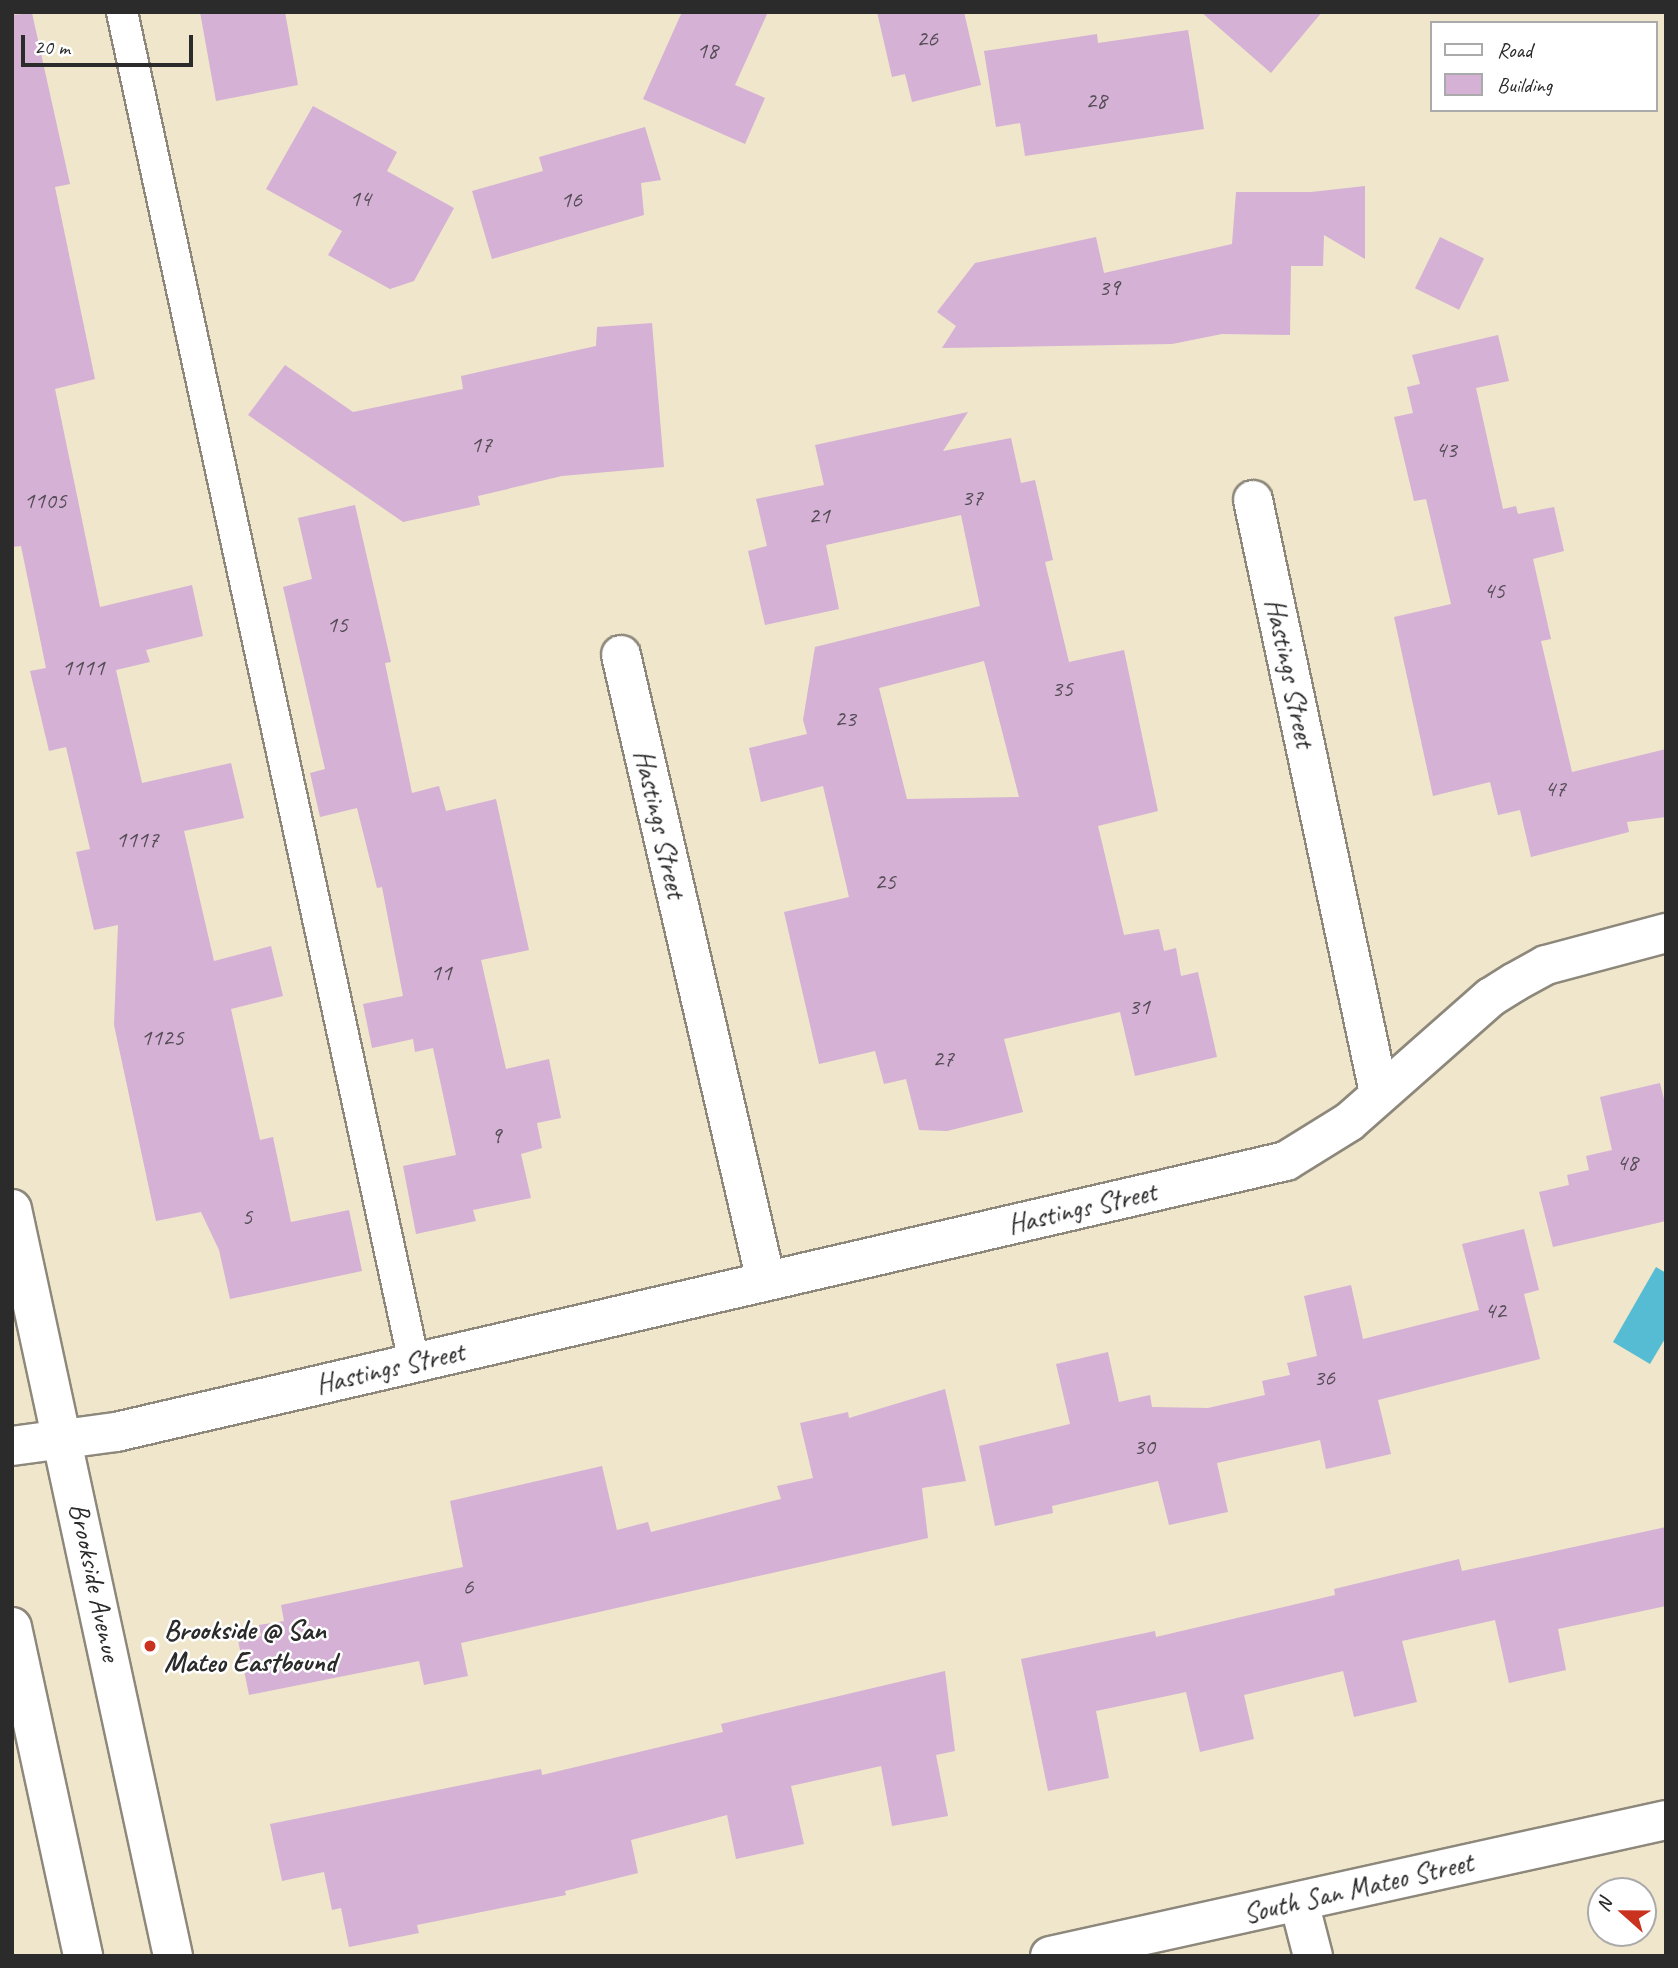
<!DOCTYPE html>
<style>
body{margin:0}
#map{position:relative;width:1678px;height:1968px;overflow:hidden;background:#efe6cb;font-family:Caveat,sans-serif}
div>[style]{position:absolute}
.water>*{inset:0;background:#55bcd3}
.building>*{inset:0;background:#d4b1d5;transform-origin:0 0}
.roads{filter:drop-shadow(2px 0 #8d887b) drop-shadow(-2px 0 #8d887b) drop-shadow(0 2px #8d887b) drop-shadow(0 -2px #8d887b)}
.lane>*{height:30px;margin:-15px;padding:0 15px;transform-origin:15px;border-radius:15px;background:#fff}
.street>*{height:38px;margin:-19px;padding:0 19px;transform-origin:19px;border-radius:19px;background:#fff}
.secondary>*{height:38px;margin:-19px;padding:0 19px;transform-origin:19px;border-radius:19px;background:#fff}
.dots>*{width:19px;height:19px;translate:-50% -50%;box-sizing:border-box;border:4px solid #fff;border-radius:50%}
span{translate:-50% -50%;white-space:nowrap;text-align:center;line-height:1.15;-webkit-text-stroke:5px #fff;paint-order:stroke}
.number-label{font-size:24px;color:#554c56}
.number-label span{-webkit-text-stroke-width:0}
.street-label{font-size:28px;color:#2b2b2b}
.poi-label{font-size:28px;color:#2b2b2b;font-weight:700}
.left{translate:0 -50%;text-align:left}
.frame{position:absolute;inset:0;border:14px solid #2b2b2b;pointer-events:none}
.legend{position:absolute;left:1430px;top:21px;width:228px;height:91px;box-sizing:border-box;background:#fff;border:2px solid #aaa;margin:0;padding:9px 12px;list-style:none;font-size:21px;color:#2b2b2b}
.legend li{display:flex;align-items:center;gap:14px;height:35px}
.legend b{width:35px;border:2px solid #aaa}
.north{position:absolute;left:1587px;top:1877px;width:70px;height:70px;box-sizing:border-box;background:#fff;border:2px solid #aaa;border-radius:50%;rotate:291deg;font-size:19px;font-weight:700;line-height:28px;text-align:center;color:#2b2b2b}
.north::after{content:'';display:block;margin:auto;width:24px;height:32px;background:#c8321e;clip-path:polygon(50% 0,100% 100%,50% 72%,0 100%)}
.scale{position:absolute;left:21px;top:35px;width:172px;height:32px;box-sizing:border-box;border:4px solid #2b2b2b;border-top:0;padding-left:9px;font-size:21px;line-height:24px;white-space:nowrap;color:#2b2b2b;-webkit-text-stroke:5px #fff;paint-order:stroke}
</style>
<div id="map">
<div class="water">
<div style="clip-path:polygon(1656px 1267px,1666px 1273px,1666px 1337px,1650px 1364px,1613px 1342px)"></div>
</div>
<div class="building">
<div style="clip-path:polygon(200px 12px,285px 12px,298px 85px,216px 101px)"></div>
<div style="clip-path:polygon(682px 12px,768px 12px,735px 85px,765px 98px,745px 144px,643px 99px)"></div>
<div style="clip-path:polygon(877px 12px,964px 12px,981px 85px,912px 102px,905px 74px,892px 77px)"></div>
<div style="clip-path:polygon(1201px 12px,1322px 12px,1271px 73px)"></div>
<div style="clip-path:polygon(32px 13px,70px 184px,55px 187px,95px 379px,55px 389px,100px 607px,192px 585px,203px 636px,146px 650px,150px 662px,116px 670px,142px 783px,231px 763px,244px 818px,184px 831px,214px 961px,271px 946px,283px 996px,231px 1009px,260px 1140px,273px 1137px,291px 1222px,349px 1210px,362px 1271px,230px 1299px,219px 1250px,201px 1212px,156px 1221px,114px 1025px,118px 925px,94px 930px,76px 852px,90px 849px,66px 747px,49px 751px,30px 671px,46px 668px,21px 546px,12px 547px,12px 15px)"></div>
<div style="clip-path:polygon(1188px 30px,1204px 129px,1025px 156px,1020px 123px,996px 127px,984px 51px,1097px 34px,1098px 43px)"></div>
<div style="clip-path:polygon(313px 106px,397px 152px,387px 171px,454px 208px,414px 281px,390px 289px,328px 255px,342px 231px,266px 189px)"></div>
<div style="clip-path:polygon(645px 127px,661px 180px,641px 183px,644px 215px,492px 259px,472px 191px,543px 171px,539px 157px)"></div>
<div style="clip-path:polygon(1365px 186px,1365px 259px,1324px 235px,1323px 266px,1291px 266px,1290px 335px,1222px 334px,1172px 344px,942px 348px,956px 326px,937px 312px,975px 263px,1096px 237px,1104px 273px,1232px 244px,1236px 192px,1311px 192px)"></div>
<div style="left:1440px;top:237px;width:49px;height:57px;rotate:26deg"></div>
<div style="clip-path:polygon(652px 323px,664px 467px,562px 476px,478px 496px,480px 505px,403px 522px,248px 415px,285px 365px,353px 412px,463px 389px,461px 376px,596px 346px,597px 327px)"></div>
<div style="clip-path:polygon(1498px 335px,1509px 381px,1476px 388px,1503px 509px,1516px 506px,1518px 514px,1554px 507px,1564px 551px,1533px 559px,1551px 639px,1541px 641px,1572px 772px,1666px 749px,1666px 817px,1627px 822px,1629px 832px,1531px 857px,1520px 810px,1498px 815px,1490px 782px,1433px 796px,1394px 617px,1451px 604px,1426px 499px,1414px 501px,1394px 417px,1413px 413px,1407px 387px,1420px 384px,1412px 355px)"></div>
<div style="clip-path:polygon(evenodd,968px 412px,943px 451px,1011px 438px,1021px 483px,1035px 480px,1053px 560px,1045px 562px,1069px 662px,1124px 650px,1158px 811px,1098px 826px,1124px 935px,1159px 929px,1164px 951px,1176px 948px,1181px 976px,1198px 972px,1217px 1057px,1135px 1076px,1120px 1012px,1004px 1039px,1023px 1112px,947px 1131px,919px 1130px,906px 1079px,884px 1084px,875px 1051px,819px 1064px,784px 912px,849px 897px,823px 786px,761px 802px,749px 748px,807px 734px,803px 720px,815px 647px,980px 606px,961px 515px,826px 545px,839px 609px,765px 625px,748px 551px,767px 546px,756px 499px,824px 485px,815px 445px,968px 412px,984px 661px,1019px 797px,907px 799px,879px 688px,984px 661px)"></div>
<div style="clip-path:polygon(355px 505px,391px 662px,385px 663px,412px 793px,439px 786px,446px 811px,496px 799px,529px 950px,481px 960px,506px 1069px,549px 1059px,561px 1118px,537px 1123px,542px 1148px,521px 1154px,531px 1198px,473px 1210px,476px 1221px,416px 1234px,403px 1166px,456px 1155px,433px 1048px,415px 1052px,413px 1039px,372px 1048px,363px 1004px,403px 996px,382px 887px,377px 888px,357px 808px,320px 817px,310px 773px,325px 769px,283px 587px,312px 579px,298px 518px)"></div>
<div style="clip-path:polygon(1660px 1083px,1666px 1108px,1666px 1221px,1553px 1247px,1539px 1192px,1569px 1185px,1567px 1175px,1589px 1170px,1586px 1156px,1612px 1150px,1600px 1097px)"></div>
<div style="clip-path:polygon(1524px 1229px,1539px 1290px,1524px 1294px,1540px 1359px,1378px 1400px,1391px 1454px,1326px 1469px,1320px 1440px,1217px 1463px,1228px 1512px,1169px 1525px,1158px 1481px,1052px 1506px,1053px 1513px,995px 1526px,979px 1446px,1070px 1424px,1056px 1364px,1108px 1352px,1119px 1402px,1150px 1395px,1152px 1407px,1208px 1408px,1265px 1395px,1262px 1381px,1290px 1375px,1287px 1363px,1317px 1356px,1304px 1296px,1351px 1285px,1363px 1339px,1479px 1310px,1462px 1244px)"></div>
<div style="clip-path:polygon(945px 1389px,966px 1481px,922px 1488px,928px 1538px,461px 1643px,468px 1676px,424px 1685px,419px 1661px,249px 1695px,238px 1640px,261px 1636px,259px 1625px,284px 1621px,281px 1605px,463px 1567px,450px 1501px,602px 1466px,617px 1530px,648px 1522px,651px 1532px,781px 1499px,777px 1486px,813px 1478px,800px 1423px,848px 1412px,849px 1418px)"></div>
<div style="clip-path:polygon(1666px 1527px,1666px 1606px,1558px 1629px,1566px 1670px,1509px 1683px,1495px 1620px,1402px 1641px,1417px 1702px,1354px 1717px,1343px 1671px,1244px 1695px,1254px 1739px,1200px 1752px,1186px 1692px,1096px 1711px,1109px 1778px,1048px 1791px,1021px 1659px,1155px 1631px,1156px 1637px,1335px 1595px,1334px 1589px,1459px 1559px,1462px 1571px)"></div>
<div style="clip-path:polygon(945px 1671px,955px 1751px,936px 1755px,948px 1816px,892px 1826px,881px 1766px,791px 1786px,804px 1844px,736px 1859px,727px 1815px,631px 1840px,638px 1873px,565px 1891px,566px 1895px,417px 1925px,419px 1933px,349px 1947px,341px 1908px,332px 1910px,324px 1872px,282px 1881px,270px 1824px,541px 1769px,542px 1775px,723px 1732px,721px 1724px)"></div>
</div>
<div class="roads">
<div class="lane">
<div style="left:122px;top:12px;width:1381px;rotate:77.8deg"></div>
</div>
<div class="street">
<div style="left:1253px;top:500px;width:606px;rotate:78deg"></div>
<div style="left:621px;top:655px;width:643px;rotate:76.96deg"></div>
<div style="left:12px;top:1446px;width:105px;rotate:-7.7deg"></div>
<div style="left:116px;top:1432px;width:1201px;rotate:-13.04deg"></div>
<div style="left:1286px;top:1161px;width:74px;rotate:-31.8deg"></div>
<div style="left:1349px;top:1122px;width:189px;rotate:-41.4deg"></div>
<div style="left:1491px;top:997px;width:28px;rotate:-32deg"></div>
<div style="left:1515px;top:982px;width:35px;rotate:-29deg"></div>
<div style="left:1546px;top:965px;width:124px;rotate:-14.9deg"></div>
<div style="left:1299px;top:1902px;width:56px;rotate:75.5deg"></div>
</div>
<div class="secondary">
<div style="left:12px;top:1209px;width:764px;rotate:77.84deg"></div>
<div style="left:12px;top:1627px;width:337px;rotate:77.8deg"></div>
<div style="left:1050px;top:1956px;width:631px;rotate:-12.45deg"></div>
</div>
</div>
<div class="dots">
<div style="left:150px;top:1646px;background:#c8321e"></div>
</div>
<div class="number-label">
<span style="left:927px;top:39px">26</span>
<span style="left:707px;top:51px">18</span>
<span style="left:1096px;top:101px">28</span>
<span style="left:360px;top:199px">14</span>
<span style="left:571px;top:200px">16</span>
<span style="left:1109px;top:288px">39</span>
<span style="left:481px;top:445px">17</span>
<span style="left:1446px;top:450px">43</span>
<span style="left:972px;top:498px">37</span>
<span style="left:45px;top:501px">1105</span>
<span style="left:819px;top:516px">21</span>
<span style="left:1494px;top:591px">45</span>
<span style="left:337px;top:625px">15</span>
<span style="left:83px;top:668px">1111</span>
<span style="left:1062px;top:689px">35</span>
<span style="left:845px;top:719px">23</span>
<span style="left:1555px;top:789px">47</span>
<span style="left:137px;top:840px">1117</span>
<span style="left:885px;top:882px">25</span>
<span style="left:441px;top:973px">11</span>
<span style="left:1139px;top:1007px">31</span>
<span style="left:162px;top:1038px">1125</span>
<span style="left:943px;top:1059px">27</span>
<span style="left:496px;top:1136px">9</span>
<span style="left:1627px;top:1163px">48</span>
<span style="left:247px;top:1217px">5</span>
<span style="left:1495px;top:1311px">42</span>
<span style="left:1324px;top:1378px">36</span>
<span style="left:1144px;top:1447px">30</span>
<span style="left:468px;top:1587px">6</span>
</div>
<div class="street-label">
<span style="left:1290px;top:673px;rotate:78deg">Hastings Street</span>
<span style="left:660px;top:824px;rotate:77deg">Hastings Street</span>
<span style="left:1082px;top:1208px;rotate:-13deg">Hastings Street</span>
<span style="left:390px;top:1368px;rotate:-13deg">Hastings Street</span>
<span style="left:95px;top:1582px;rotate:78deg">Brookside Avenue</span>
<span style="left:1358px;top:1888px;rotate:-13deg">South San Mateo Street</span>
</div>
<div class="poi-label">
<span class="left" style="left:164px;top:1646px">Brookside @ San<br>Mateo Eastbound</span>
</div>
<div class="frame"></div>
<ul class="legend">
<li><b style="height:9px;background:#fff"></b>Road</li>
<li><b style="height:19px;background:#d4b1d5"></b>Building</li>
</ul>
<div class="north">N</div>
<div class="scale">20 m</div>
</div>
